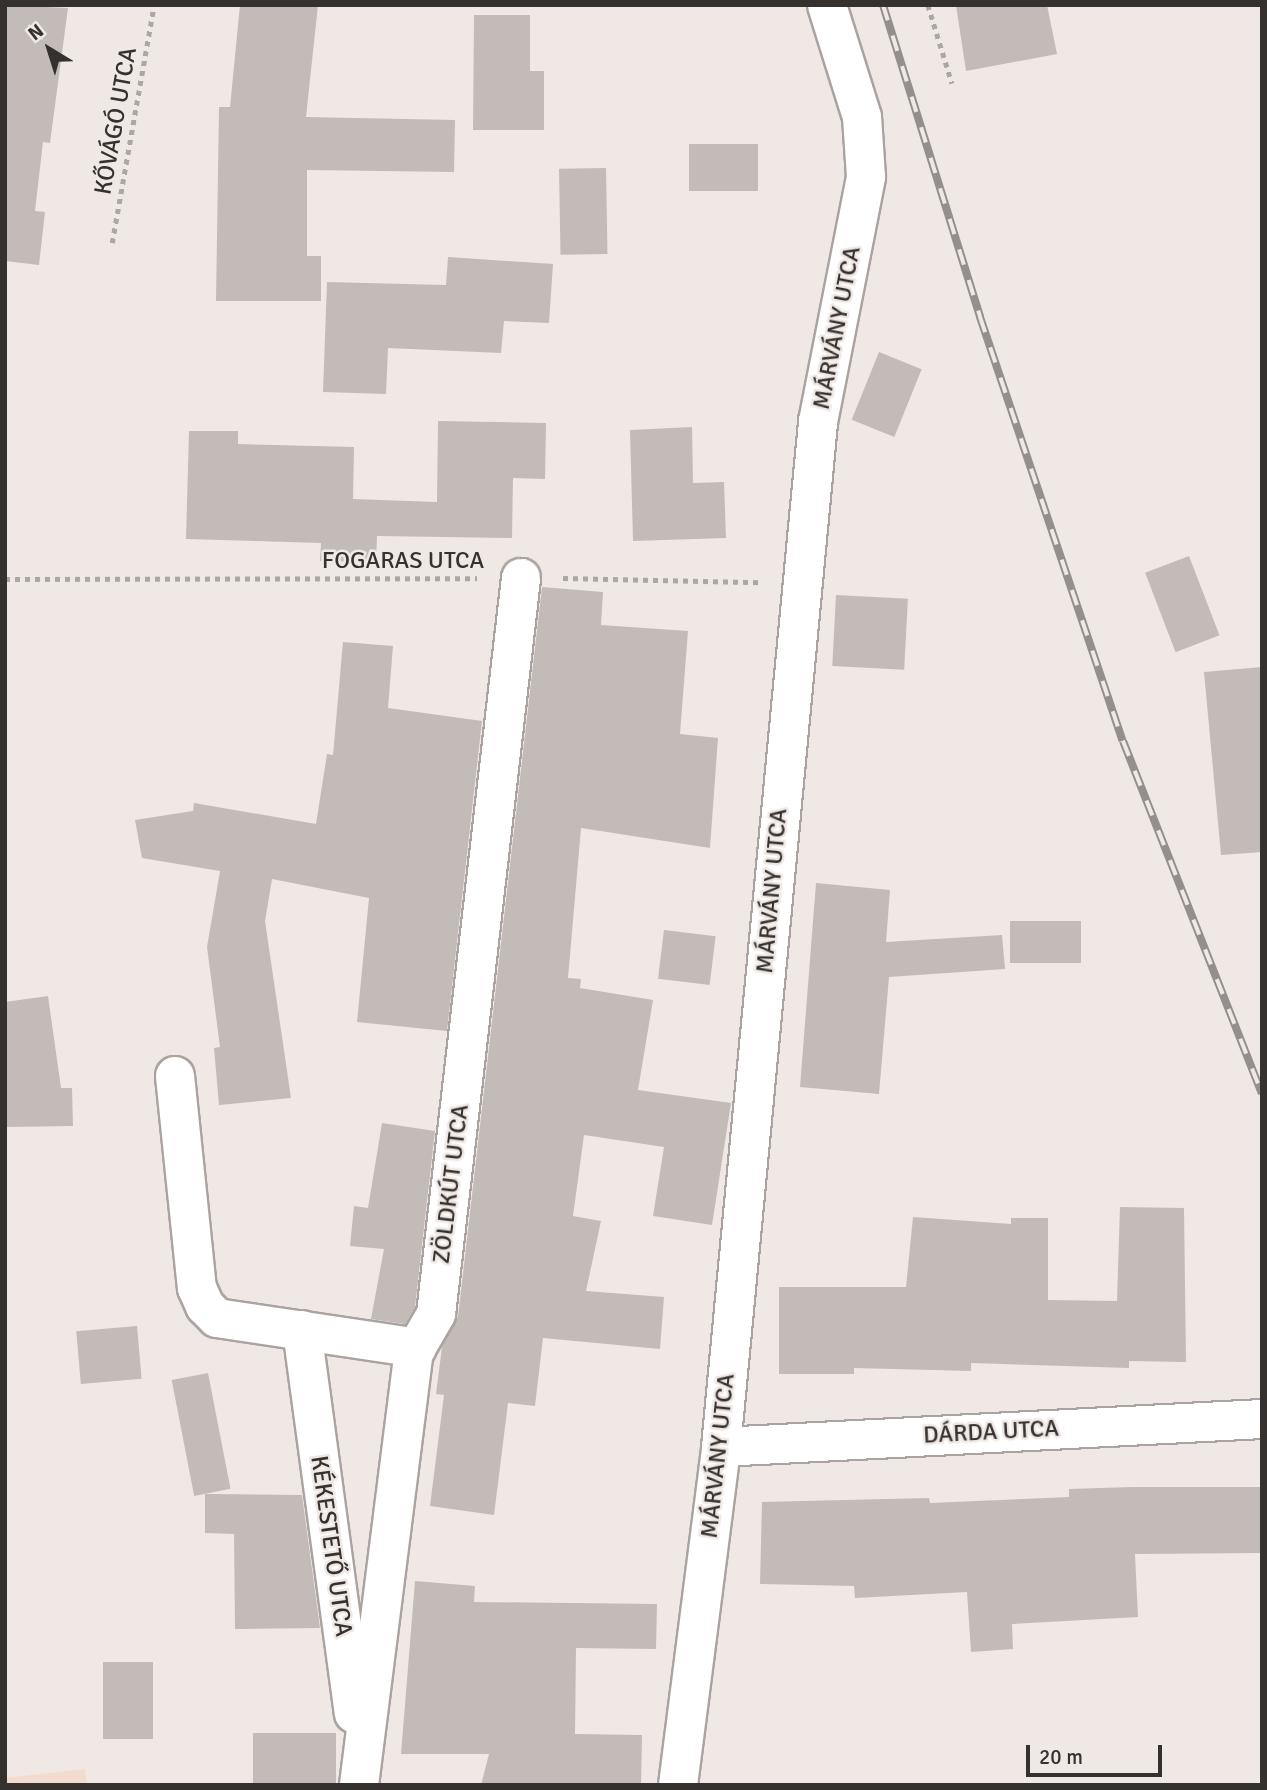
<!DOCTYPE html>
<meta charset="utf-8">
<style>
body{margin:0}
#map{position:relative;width:1267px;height:1790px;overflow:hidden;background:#f0e8e5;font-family:Signika,sans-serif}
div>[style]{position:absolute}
.education>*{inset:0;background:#f1dcce}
.building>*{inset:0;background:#c3bbb8;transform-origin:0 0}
.path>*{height:4.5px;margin-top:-2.25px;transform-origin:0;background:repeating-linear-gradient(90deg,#ada7a4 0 5px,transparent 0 10px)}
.roads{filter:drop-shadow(2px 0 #aaa39f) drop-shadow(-2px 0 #aaa39f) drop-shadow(0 2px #aaa39f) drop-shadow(0 -2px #aaa39f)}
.minor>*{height:38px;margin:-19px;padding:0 19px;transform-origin:19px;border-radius:19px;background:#fff}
.rail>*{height:8px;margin-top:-4px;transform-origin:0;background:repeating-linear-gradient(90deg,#f0e8e5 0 16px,#948f8c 0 32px);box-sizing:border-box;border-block:2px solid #948f8c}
span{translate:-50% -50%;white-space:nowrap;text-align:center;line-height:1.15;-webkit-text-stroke:5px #f0e8e5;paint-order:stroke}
.street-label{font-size:24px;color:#34312f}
.frame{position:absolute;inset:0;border:7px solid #34312f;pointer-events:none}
.north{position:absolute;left:14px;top:14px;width:70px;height:70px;-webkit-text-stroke:5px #f0e8e5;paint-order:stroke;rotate:322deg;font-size:19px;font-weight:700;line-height:28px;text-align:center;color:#34312f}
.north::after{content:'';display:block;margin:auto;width:24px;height:32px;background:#34312f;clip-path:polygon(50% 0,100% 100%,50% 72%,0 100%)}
.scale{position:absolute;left:1026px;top:1745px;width:136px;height:32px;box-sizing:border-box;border:4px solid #34312f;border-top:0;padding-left:9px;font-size:21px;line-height:24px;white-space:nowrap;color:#34312f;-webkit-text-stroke:5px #f0e8e5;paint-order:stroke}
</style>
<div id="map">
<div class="education">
<div style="clip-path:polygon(85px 1769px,87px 1785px,5px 1785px,5px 1778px)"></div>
</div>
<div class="building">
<div style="clip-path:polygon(5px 5px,68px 8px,50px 143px,43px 142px,35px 211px,45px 212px,39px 265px,5px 261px)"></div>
<div style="clip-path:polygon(240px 5px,318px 5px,306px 117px,455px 120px,454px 172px,307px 170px,307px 256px,321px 256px,321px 301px,216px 301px,219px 107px,230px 107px)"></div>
<div style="clip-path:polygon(956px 5px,1047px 5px,1057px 54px,966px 71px)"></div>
<div style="clip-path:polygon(474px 15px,530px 15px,530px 71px,544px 71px,544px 130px,473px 130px)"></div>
<div style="left:689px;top:144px;width:69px;height:47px"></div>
<div style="left:606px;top:168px;width:86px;height:47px;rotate:89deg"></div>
<div style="clip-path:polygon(448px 257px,553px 264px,549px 323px,504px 321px,501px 353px,388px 348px,386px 394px,323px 392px,327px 282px,446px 285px)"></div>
<div style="left:879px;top:352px;width:46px;height:73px;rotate:22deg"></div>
<div style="clip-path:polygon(438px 421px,546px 423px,545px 479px,513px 478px,512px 538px,377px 536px,376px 562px,320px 561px,321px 543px,186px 539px,189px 431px,238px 431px,238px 444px,354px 447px,353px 499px,437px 502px)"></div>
<div style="clip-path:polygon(692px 427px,693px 483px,724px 482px,726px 538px,633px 541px,630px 430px)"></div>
<div style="left:1189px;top:556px;width:85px;height:47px;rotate:69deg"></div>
<div style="clip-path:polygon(542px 587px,603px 592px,601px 625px,688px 631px,680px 734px,718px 738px,710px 848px,581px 828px,568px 978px,581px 979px,580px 988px,653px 1000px,638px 1090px,731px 1103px,712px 1225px,653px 1216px,664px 1147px,584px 1135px,573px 1216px,601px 1221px,586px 1291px,664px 1297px,660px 1349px,543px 1338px,535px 1406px,508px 1403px,494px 1515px,430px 1506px,444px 1395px,436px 1394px,442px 1347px,458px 1317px)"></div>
<div style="left:836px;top:595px;width:72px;height:71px;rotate:3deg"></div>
<div style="clip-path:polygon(343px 642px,393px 646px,388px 708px,482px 721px,447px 1031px,357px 1022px,369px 898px,272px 879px,265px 921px,291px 1098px,219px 1105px,214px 1048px,220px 1047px,207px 947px,220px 871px,142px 858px,135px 820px,193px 811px,194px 803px,316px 824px,327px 754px,333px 755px)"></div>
<div style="clip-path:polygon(1262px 667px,1262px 852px,1221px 855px,1204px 672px)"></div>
<div style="clip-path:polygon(816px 883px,890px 890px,886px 942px,1002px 935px,1005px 969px,889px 977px,879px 1094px,800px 1087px)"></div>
<div style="left:1010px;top:921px;width:71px;height:42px"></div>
<div style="left:664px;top:930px;width:52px;height:49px;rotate:7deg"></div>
<div style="clip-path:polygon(48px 996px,61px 1088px,72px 1088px,73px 1126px,5px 1127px,5px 1002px)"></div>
<div style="clip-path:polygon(382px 1123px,435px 1131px,415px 1307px,405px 1324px,371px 1319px,384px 1249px,350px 1246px,354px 1206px,368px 1208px)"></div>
<div style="clip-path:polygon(1120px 1207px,1184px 1208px,1186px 1362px,1129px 1361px,1129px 1368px,971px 1363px,971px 1371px,854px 1368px,854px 1374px,779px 1374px,779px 1287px,906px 1287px,913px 1217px,1011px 1224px,1011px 1218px,1048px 1218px,1048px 1300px,1117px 1301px)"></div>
<div style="left:137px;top:1326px;width:53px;height:61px;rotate:85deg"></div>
<div style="left:208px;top:1373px;width:118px;height:37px;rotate:79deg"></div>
<div style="clip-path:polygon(1132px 1487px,1262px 1487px,1262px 1553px,1135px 1554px,1138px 1617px,1012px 1624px,1013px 1649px,971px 1652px,967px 1592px,855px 1598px,854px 1586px,760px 1584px,762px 1502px,929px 1498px,930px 1503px,1069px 1497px,1069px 1489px)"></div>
<div style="clip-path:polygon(205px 1494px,302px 1495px,320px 1628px,235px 1629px,234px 1534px,205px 1533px)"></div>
<div style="clip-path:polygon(415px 1581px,475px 1586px,474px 1602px,657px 1604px,656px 1649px,576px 1648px,575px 1734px,642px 1735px,641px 1785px,481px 1785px,489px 1754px,401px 1754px)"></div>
<div style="left:103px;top:1662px;width:50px;height:77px"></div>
<div style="left:336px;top:1733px;width:52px;height:83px;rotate:90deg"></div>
</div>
<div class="path">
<div style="left:928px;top:5px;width:82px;rotate:72.9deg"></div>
<div style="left:112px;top:243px;width:242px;rotate:-80deg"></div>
<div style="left:563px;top:578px;width:197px;rotate:1.2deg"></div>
<div style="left:5px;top:579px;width:472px;rotate:-0.1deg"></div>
</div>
<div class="roads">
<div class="minor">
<div style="left:175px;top:1076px;width:213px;rotate:84.1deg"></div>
<div style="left:197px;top:1288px;width:20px;rotate:66deg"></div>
<div style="left:205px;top:1306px;width:17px;rotate:45deg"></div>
<div style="left:217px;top:1318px;width:202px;rotate:8.5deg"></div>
<div style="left:302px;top:1330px;width:387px;rotate:82.3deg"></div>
<div style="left:721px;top:1447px;width:542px;rotate:-2.96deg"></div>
<div style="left:359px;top:1785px;width:436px;rotate:-82.8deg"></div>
<div style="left:414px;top:1352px;width:44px;rotate:-59.9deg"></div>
<div style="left:436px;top:1314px;width:741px;rotate:-83.41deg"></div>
<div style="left:678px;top:1785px;width:341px;rotate:-82.7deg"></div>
<div style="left:721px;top:1447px;width:1030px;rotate:-84.59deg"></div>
<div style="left:818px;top:422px;width:250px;rotate:-78.9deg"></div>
<div style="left:866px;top:177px;width:60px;rotate:-93.8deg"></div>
<div style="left:862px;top:117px;width:117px;rotate:-107.4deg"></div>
</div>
</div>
<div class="rail">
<div style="left:883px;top:5px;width:327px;rotate:72.7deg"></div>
<div style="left:980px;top:317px;width:447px;rotate:71.4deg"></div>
<div style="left:1123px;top:741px;width:379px;rotate:68.5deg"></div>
</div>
<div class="street-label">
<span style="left:116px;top:121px;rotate:-80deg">KŐVÁGÓ UTCA</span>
<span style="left:837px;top:328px;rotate:-79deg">MÁRVÁNY UTCA</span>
<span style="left:403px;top:561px">FOGARAS UTCA</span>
<span style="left:772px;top:891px;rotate:-85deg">MÁRVÁNY UTCA</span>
<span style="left:451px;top:1184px;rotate:-83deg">ZÖLDKÚT UTCA</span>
<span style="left:991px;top:1432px;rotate:-3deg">DÁRDA UTCA</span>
<span style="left:718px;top:1456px;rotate:-84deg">MÁRVÁNY UTCA</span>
<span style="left:331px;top:1546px;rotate:82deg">KÉKESTETŐ UTCA</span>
</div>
<div class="frame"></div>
<div class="north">N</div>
<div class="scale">20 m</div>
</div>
